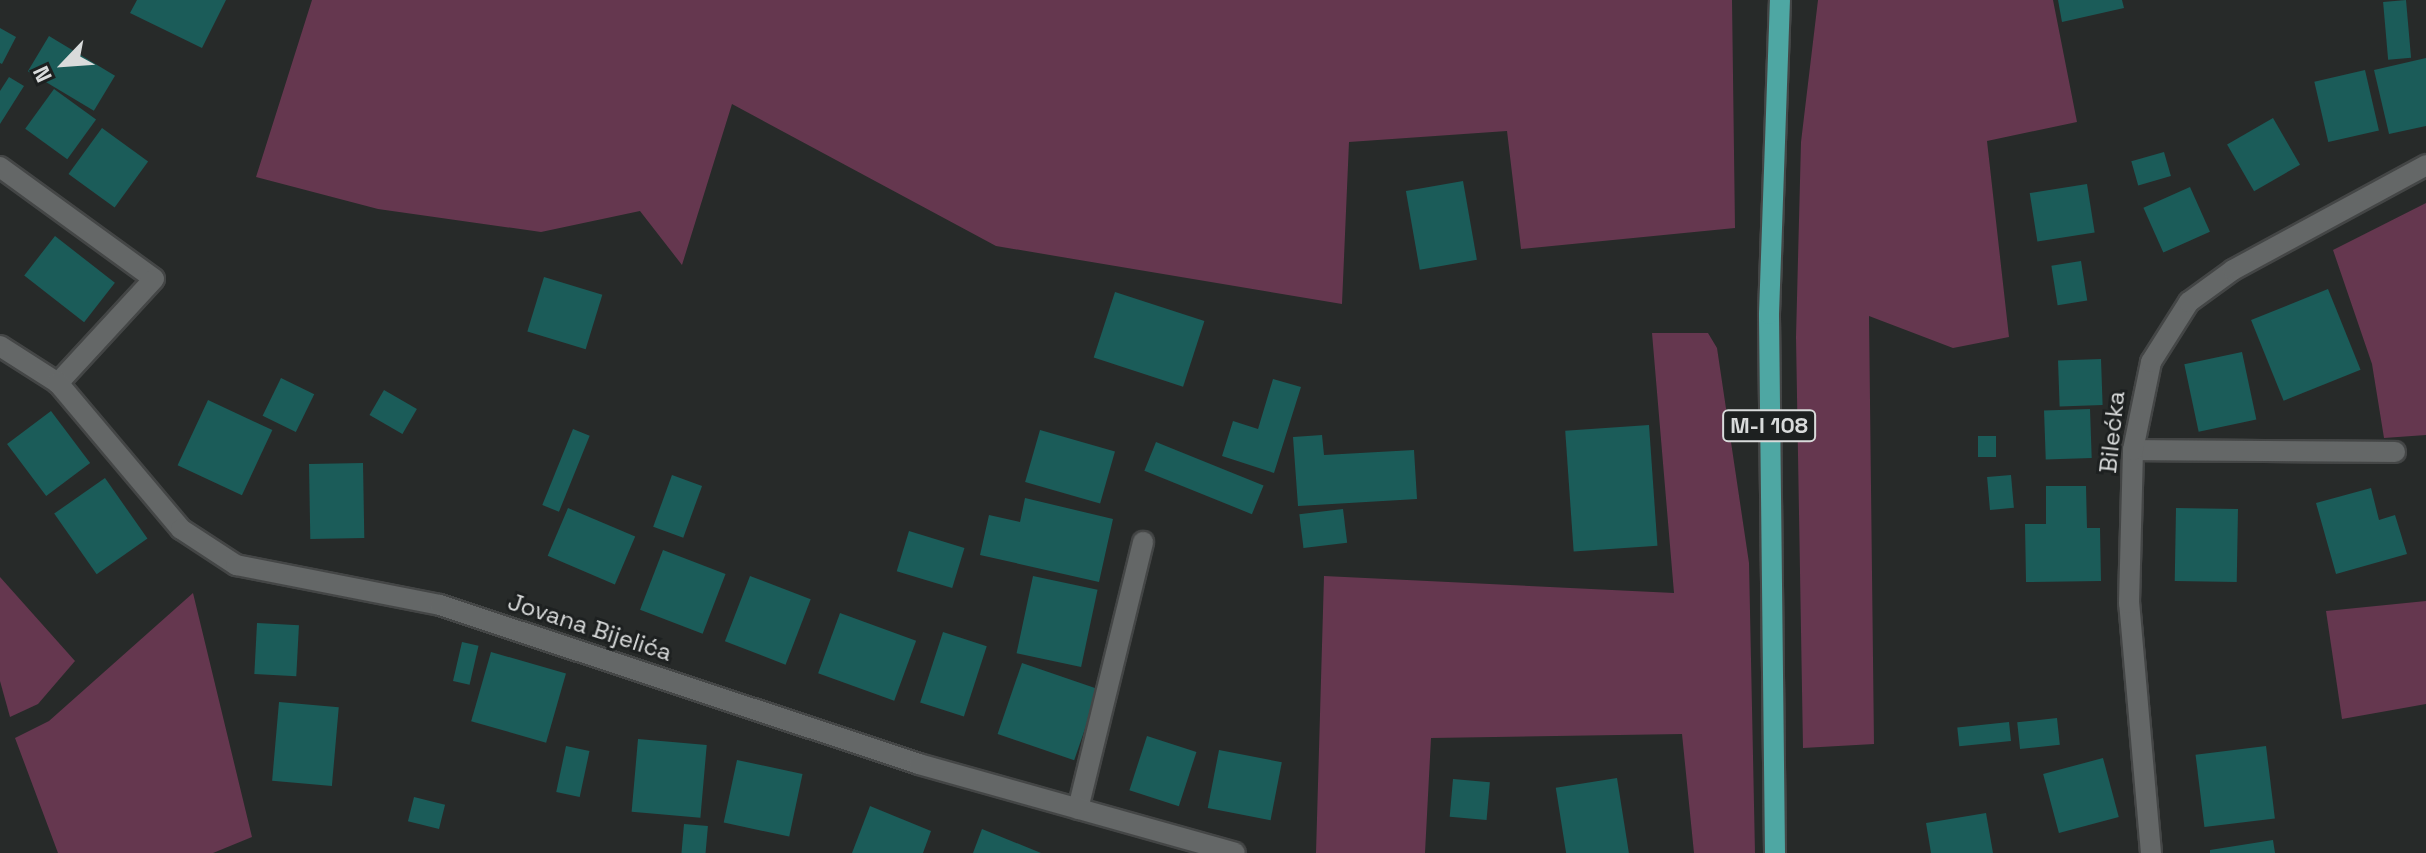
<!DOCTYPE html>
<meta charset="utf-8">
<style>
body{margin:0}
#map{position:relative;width:2426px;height:853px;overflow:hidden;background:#272a29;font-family:"Space Grotesk",sans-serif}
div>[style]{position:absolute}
.green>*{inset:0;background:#65374f}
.building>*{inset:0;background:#1b5c59;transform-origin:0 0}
.roads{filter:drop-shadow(2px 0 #444646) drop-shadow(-2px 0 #444646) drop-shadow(0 2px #444646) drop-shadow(0 -2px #444646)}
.lane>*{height:20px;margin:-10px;padding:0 10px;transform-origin:10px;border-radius:10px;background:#646767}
.street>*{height:20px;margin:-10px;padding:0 10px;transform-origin:10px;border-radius:10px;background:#646767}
.primary>*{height:20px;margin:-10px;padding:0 10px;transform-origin:10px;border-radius:10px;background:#4ea7a3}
span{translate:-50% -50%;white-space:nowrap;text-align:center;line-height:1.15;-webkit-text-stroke:6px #1d2020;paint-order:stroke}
.shield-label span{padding:2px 6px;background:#1d2020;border:2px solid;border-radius:6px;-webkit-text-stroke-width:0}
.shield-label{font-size:22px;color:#d9dbdb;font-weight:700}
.street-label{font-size:24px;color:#d9dbdb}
.north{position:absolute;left:24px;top:24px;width:80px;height:80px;-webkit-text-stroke:6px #1d2020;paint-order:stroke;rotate:245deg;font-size:22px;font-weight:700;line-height:32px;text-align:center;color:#d9dbdb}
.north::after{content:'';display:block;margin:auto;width:28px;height:36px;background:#d9dbdb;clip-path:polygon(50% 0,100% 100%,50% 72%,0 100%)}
</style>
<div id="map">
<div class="green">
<div style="clip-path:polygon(312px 0,1732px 0,1735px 228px,1521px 249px,1507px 131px,1349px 142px,1342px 304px,996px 246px,732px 104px,682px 265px,640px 211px,541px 232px,378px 209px,256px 177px)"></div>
<div style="clip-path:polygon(1818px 0,2053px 0,2077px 122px,1987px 141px,2009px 337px,1953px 348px,1869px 316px,1874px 744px,1803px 748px,1796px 337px,1801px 142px)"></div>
<div style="clip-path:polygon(2426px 203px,2426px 435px,2384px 438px,2372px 364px,2333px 250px)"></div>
<div style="clip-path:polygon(1652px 333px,1708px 333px,1717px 348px,1749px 563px,1755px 853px,1694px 853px,1682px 734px,1431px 738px,1425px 853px,1316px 853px,1324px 576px,1674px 593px)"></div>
<div style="clip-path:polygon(0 577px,75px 661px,38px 704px,10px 717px,0 681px)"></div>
<div style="clip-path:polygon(193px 593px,252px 837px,213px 853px,58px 853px,15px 738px,49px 721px)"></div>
<div style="clip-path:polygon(2426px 601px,2426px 704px,2342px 719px,2326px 611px)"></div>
</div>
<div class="building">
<div style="clip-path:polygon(137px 0,226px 0,202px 48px,130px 13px)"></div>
<div style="clip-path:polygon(2058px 0,2122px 0,2124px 8px,2062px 22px)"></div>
<div style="left:2406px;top:0;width:58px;height:23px;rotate:85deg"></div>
<div style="clip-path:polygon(0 28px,16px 37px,2px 64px,0 63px)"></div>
<div style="left:49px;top:36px;width:77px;height:41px;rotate:31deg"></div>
<div style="clip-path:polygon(2426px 58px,2426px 126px,2389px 134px,2374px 70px)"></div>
<div style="left:2365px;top:70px;width:62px;height:52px;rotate:77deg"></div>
<div style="clip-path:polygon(9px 77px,24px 86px,0 124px,0 91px)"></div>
<div style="left:54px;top:89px;width:52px;height:49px;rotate:36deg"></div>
<div style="left:2273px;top:118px;width:54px;height:53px;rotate:60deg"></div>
<div style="left:102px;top:128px;width:57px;height:57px;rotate:36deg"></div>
<div style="left:2164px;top:152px;width:25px;height:34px;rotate:74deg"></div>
<div style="left:1463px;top:181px;width:80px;height:58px;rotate:80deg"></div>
<div style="left:2087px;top:184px;width:49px;height:58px;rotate:81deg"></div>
<div style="left:2190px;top:187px;width:49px;height:51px;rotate:66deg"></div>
<div style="left:55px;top:236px;width:76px;height:50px;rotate:38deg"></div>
<div style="left:2081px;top:261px;width:40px;height:30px;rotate:81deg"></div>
<div style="left:544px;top:277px;width:61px;height:57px;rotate:17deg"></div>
<div style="left:2328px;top:289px;width:87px;height:83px;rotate:68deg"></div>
<div style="left:1115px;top:292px;width:94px;height:69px;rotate:18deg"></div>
<div style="left:2242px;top:352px;width:69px;height:59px;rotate:78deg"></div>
<div style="left:2101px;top:359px;width:46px;height:43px;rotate:88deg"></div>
<div style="left:281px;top:378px;width:37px;height:42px;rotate:26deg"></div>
<div style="clip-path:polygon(1273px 379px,1301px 387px,1274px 473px,1222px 456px,1233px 421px,1258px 429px)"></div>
<div style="left:384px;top:390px;width:38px;height:29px;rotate:30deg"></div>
<div style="left:208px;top:400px;width:71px;height:72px;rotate:25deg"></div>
<div style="left:2090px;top:409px;width:49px;height:46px;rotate:88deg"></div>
<div style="left:51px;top:411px;width:65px;height:55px;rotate:53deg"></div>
<div style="left:1649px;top:425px;width:121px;height:84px;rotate:86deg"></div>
<div style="left:573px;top:429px;width:18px;height:82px;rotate:22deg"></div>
<div style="left:1040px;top:430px;width:78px;height:54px;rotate:16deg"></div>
<div style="clip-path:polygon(1322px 435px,1324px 455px,1414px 450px,1417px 499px,1298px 506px,1293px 437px)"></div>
<div style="left:1996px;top:436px;width:21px;height:18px;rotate:90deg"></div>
<div style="left:1156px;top:442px;width:116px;height:31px;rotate:22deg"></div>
<div style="left:363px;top:463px;width:75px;height:54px;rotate:89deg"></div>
<div style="left:672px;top:475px;width:32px;height:55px;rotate:20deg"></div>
<div style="left:2011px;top:475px;width:33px;height:24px;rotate:85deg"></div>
<div style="left:105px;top:478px;width:74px;height:62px;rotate:55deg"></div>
<div style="clip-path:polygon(2046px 486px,2086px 486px,2087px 528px,2100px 528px,2101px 581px,2026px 582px,2025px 524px,2046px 524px)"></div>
<div style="clip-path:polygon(2371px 488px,2379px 520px,2395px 515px,2407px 554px,2336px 574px,2316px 503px)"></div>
<div style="clip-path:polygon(1025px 498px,1113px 519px,1099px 582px,980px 555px,989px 515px,1020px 522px)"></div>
<div style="left:568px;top:508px;width:73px;height:52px;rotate:23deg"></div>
<div style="left:2176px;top:508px;width:62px;height:73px;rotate:1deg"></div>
<div style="left:1343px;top:509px;width:34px;height:44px;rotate:83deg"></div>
<div style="left:909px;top:531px;width:58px;height:42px;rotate:17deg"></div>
<div style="left:663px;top:550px;width:67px;height:64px;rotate:21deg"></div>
<div style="left:750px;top:576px;width:65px;height:70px;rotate:21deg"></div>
<div style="left:1033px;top:576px;width:66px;height:79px;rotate:12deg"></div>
<div style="left:840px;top:613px;width:81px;height:64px;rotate:20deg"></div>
<div style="left:257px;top:623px;width:42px;height:51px;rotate:3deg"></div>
<div style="left:943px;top:632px;width:46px;height:74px;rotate:18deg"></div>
<div style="left:462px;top:642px;width:17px;height:40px;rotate:13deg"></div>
<div style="left:491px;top:652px;width:78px;height:72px;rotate:16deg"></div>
<div style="left:1022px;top:663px;width:81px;height:75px;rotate:19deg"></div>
<div style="left:279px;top:702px;width:60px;height:79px;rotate:5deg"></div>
<div style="left:2057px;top:718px;width:27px;height:40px;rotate:84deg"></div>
<div style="left:2009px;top:722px;width:19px;height:52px;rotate:84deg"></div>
<div style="left:1147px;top:736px;width:52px;height:57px;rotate:18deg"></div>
<div style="left:638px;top:739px;width:69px;height:73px;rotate:5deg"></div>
<div style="left:566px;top:746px;width:24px;height:47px;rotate:12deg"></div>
<div style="left:2266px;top:746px;width:73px;height:71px;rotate:83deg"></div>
<div style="left:1219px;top:750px;width:64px;height:59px;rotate:11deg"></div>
<div style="left:2103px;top:758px;width:61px;height:62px;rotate:75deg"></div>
<div style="left:737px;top:760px;width:67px;height:64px;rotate:12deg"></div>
<div style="left:1617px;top:778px;width:76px;height:62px;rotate:81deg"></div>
<div style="left:1453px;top:779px;width:37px;height:38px;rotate:5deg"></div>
<div style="left:414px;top:797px;width:32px;height:25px;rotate:14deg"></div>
<div style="clip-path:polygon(870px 806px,931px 831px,923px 853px,852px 853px)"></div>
<div style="clip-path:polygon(1986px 813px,1993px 853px,1931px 853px,1926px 823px)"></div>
<div style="left:684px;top:824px;width:24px;height:29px;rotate:5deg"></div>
<div style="clip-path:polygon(982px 829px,1041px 853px,973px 853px)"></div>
<div style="clip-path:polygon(2273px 840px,2275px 853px,2210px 853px,2210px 850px)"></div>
</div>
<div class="roads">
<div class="lane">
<div style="left:1078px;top:809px;width:275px;rotate:-76.3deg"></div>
</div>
<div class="street">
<div style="left:0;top:167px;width:190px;rotate:36deg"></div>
<div style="left:154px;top:279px;width:142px;rotate:132.7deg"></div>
<div style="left:0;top:346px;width:69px;rotate:32.5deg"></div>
<div style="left:58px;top:383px;width:191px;rotate:49.9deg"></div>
<div style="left:181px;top:529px;width:66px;rotate:33.2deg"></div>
<div style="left:236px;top:565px;width:208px;rotate:11.1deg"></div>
<div style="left:440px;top:605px;width:505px;rotate:18.36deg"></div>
<div style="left:919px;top:764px;width:328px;rotate:15.7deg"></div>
<div style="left:2133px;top:450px;width:262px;rotate:0.4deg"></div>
<div style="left:2151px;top:853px;width:251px;rotate:-95deg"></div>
<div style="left:2129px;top:603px;width:153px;rotate:-88.5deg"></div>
<div style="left:2133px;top:450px;width:90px;rotate:-78.4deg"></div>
<div style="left:2151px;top:362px;width:71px;rotate:-57.7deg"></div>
<div style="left:2189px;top:302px;width:54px;rotate:-36deg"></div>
<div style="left:2233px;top:270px;width:220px;rotate:-28.5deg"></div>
</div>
<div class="primary">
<div style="left:1775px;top:853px;width:539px;rotate:-90.64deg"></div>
<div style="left:1769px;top:314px;width:314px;rotate:-88deg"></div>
</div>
</div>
<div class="shield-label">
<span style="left:1769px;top:426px">M-I 108</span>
</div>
<div class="street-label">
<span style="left:2112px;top:432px;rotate:-84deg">Bilećka</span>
<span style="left:590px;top:627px;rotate:18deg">Jovana Bijelića</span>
</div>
<div class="north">N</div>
</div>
